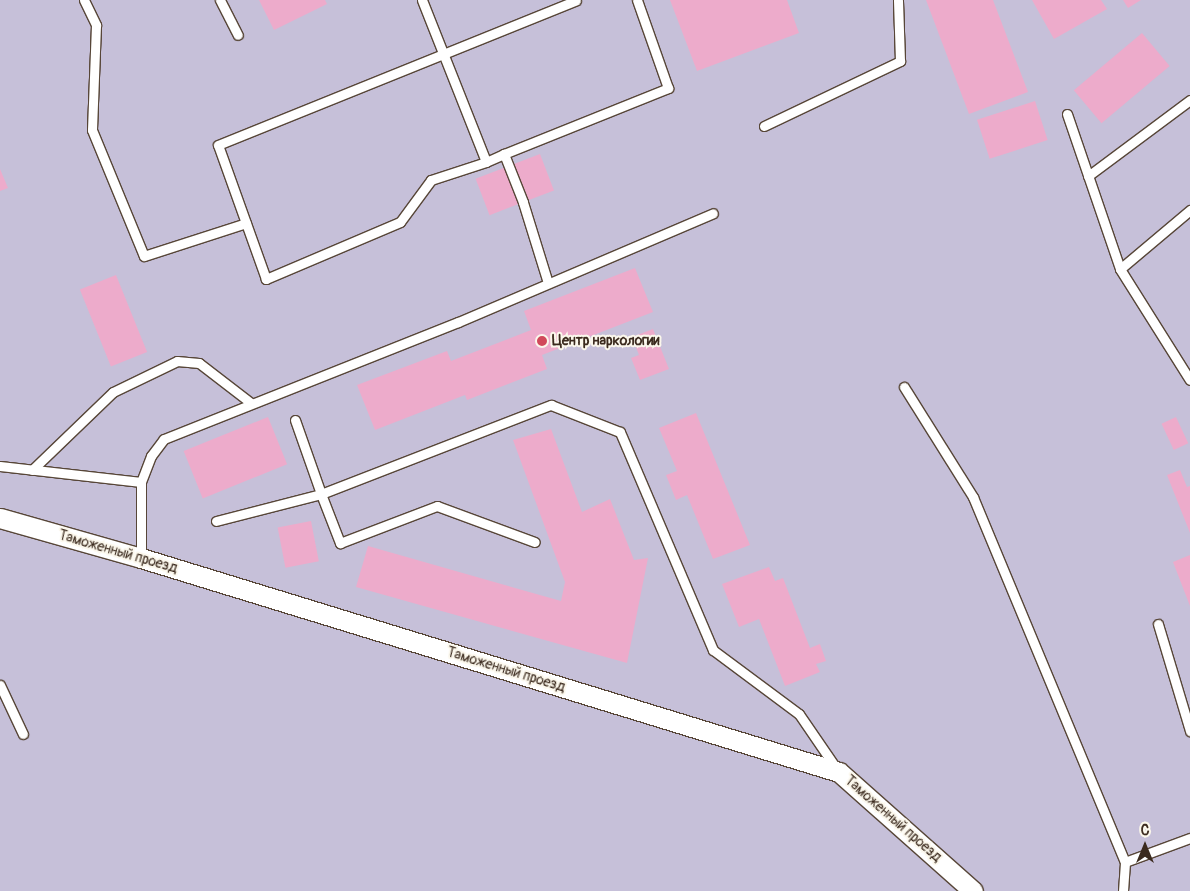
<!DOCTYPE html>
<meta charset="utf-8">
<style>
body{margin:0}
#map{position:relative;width:1190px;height:891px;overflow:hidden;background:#f4e5cb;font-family:Pangolin,sans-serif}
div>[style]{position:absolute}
.industrial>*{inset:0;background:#c6c0d9;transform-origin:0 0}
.building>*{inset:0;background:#edabcb;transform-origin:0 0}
.roads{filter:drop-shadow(1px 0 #574638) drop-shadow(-1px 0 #574638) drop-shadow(0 1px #574638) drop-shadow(0 -1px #574638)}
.lane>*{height:9px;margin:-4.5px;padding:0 4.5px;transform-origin:4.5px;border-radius:4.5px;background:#fff}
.street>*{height:19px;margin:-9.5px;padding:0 9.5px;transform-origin:9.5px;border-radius:9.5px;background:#fff}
.dots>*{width:14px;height:14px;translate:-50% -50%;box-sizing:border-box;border:2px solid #fbf7ec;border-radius:50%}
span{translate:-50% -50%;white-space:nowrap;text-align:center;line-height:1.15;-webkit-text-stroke:4px #fbf7ec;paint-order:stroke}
.poi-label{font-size:14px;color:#3b2a1e;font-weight:700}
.left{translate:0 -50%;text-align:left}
.street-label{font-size:14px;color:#3b2a1e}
.north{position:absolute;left:1120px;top:821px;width:50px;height:50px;-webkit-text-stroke:4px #fbf7ec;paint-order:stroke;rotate:0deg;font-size:14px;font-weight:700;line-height:20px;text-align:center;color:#3b2a1e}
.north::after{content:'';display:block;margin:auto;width:18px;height:22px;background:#3b2a1e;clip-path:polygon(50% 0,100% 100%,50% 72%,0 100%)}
</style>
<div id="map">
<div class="industrial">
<div style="left:0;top:0;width:1190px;height:891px"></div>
</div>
<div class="building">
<div style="clip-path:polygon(259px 0,325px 0,327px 4px,274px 30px)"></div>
<div style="clip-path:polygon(670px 0,787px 0,799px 33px,697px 71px)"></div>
<div style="clip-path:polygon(926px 0,993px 0,1028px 92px,969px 114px)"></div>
<div style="clip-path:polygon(1032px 0,1101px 0,1107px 9px,1054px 39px)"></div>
<div style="clip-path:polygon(1123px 0,1141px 0,1128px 8px)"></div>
<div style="left:1142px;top:33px;width:43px;height:89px;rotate:50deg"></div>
<div style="left:1035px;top:101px;width:41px;height:61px;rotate:72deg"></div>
<div style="left:540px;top:154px;width:39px;height:69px;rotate:69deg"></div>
<div style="clip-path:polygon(0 169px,8px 188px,0 191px)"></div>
<div style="clip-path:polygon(635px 268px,653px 312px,542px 355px,547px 369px,467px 400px,465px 395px,375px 430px,357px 385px,447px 351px,451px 361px,531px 330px,524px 311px)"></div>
<div style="left:116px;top:275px;width:83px;height:39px;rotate:68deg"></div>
<div style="clip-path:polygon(653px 329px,669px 369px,640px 380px,631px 358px,639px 355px,632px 337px)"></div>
<div style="clip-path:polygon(696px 413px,750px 545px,713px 559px,687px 495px,676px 500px,666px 475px,677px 471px,659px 428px)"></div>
<div style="left:268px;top:417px;width:51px;height:91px;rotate:68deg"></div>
<div style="left:1176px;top:417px;width:29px;height:16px;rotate:65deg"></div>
<div style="clip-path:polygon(551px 429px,582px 512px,610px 499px,634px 560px,648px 558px,627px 663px,356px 587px,368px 546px,561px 601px,565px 582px,513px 440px)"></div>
<div style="clip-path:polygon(1180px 470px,1187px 487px,1190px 486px,1190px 533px,1167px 475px)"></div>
<div style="left:311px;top:521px;width:41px;height:34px;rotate:79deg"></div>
<div style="clip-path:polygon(1190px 555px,1190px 606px,1173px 562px)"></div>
<div style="clip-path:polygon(769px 567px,775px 581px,783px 578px,810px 648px,820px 644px,826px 661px,816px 664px,820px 672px,785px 686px,759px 619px,739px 627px,722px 584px)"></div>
</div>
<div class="roads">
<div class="lane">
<div style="left:84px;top:0;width:28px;rotate:64deg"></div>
<div style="left:96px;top:25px;width:105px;rotate:92.2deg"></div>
<div style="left:92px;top:130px;width:136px;rotate:67.6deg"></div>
<div style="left:144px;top:256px;width:107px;rotate:-17.9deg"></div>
<div style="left:220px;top:0;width:39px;rotate:63deg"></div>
<div style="left:422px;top:0;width:174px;rotate:68.4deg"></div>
<div style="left:486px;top:162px;width:20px;rotate:-24deg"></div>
<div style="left:1067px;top:114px;width:164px;rotate:71.1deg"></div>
<div style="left:1120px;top:269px;width:131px;rotate:57.8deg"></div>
<div style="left:764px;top:126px;width:151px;rotate:-25.5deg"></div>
<div style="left:900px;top:61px;width:61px;rotate:-91.9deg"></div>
<div style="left:486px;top:162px;width:58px;rotate:161.9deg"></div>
<div style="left:431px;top:180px;width:52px;rotate:126.4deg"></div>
<div style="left:400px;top:222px;width:146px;rotate:157deg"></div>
<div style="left:266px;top:279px;width:142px;rotate:-109.7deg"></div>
<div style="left:218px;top:145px;width:386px;rotate:-22deg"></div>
<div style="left:1088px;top:176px;width:127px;rotate:-36.7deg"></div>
<div style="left:1120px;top:269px;width:92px;rotate:-40.1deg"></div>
<div style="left:548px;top:283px;width:85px;rotate:-107.2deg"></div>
<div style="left:523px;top:202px;width:52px;rotate:-111.6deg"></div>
<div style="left:504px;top:154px;width:177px;rotate:-21.9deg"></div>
<div style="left:668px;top:88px;width:93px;rotate:-109.4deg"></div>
<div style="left:904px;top:387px;width:130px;rotate:57.9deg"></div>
<div style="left:973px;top:497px;width:395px;rotate:67.4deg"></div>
<div style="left:295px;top:420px;width:78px;rotate:70.6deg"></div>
<div style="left:321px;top:494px;width:247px;rotate:-21.2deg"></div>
<div style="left:551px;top:405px;width:74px;rotate:21.4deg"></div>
<div style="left:620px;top:432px;width:237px;rotate:66.9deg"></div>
<div style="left:713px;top:650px;width:107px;rotate:36.7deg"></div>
<div style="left:799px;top:714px;width:65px;rotate:55.6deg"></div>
<div style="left:0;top:466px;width:142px;rotate:6.5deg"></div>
<div style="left:32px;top:470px;width:112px;rotate:-43.9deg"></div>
<div style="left:113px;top:392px;width:71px;rotate:-25.8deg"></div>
<div style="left:177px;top:361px;width:22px;rotate:5deg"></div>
<div style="left:199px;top:363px;width:66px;rotate:37.6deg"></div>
<div style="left:216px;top:521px;width:108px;rotate:-14.4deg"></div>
<div style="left:321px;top:494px;width:53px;rotate:68.8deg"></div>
<div style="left:340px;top:543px;width:104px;rotate:-20.9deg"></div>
<div style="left:437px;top:506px;width:104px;rotate:20.2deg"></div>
<div style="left:141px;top:558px;width:76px;rotate:-90deg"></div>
<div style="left:141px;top:482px;width:28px;rotate:-69deg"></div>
<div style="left:151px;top:456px;width:21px;rotate:-53deg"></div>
<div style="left:164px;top:439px;width:316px;rotate:-21.7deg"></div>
<div style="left:458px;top:322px;width:277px;rotate:-23.1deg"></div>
<div style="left:1158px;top:624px;width:112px;rotate:73.3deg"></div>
<div style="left:0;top:685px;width:54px;rotate:64.9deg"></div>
<div style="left:1123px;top:891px;width:29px;rotate:-86deg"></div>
<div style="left:1125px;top:862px;width:69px;rotate:-20.3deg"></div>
</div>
<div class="street">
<div style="left:0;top:518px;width:147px;rotate:15.8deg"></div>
<div style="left:141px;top:558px;width:730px;rotate:17.05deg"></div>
<div style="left:839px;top:772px;width:179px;rotate:41.6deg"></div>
</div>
</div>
<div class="dots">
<div style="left:542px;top:341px;background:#d1495b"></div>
</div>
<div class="poi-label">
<span class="left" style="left:552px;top:341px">Центр наркологии</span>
</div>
<div class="street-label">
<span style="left:118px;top:552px;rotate:16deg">Таможенный проезд</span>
<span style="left:506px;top:670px;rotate:17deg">Таможенный проезд</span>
<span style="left:893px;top:819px;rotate:41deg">Таможенный проезд</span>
</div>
<div class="north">С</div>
</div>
